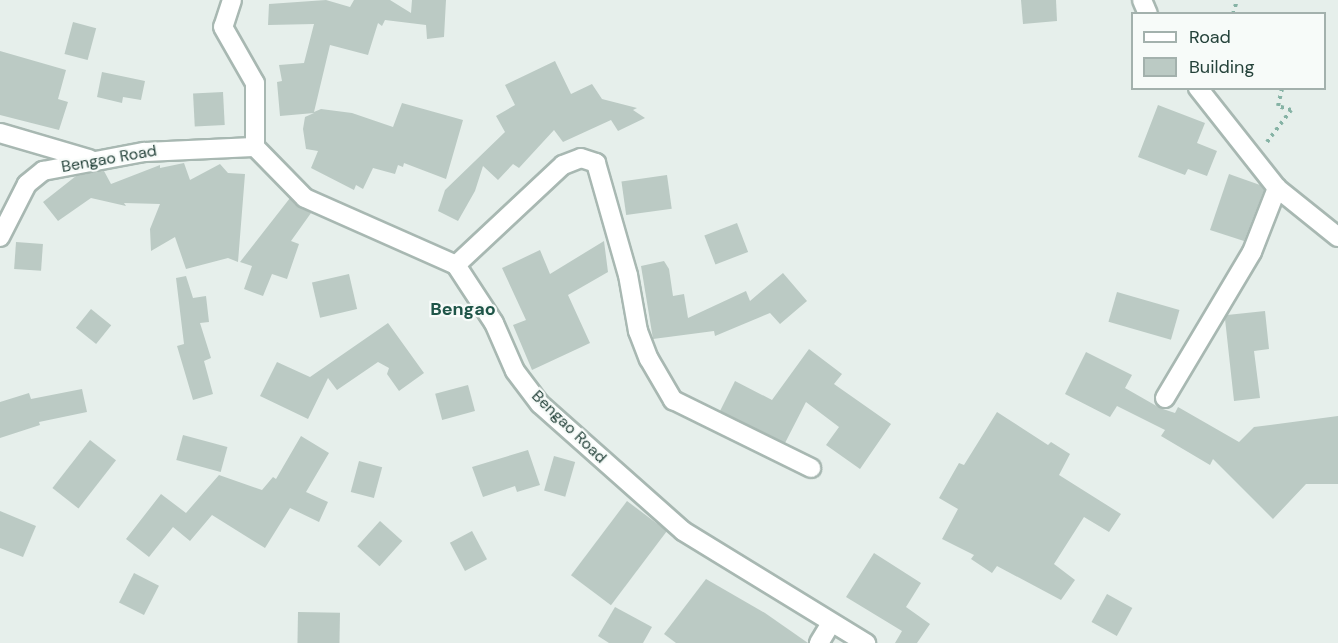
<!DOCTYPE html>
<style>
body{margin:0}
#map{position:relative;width:1338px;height:643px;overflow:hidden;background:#e6efeb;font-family:"DM Sans",sans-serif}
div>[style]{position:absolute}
.building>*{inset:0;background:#bbcac4;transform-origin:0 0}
.path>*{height:4px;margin-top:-2px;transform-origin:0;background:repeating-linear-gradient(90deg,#86b3a5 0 3px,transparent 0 7.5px)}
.roads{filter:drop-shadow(2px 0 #a8b8b2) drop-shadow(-2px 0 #a8b8b2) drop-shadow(0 2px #a8b8b2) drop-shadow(0 -2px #a8b8b2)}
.street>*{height:18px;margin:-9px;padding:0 9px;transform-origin:9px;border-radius:9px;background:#fff}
span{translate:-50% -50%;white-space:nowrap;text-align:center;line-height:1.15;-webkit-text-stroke:4.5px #f7fbf9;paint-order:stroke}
.street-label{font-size:16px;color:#24423a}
.neighbourhood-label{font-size:18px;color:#1f5548;font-weight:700}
.legend{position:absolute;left:1131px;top:12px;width:195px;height:78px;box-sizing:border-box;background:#f7fbf9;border:2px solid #a3b1ad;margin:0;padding:8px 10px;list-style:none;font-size:18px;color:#24423a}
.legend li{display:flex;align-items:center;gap:12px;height:30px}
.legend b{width:30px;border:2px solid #a3b1ad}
</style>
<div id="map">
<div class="building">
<div style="clip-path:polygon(326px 0,350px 7px,354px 0,390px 0,411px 13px,412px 0,446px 0,444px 37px,427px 39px,426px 25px,385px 20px,382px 26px,378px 23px,368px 55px,330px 45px,314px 112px,321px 109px,352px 113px,393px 127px,402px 103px,463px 120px,446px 179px,404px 163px,403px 167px,398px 165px,395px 174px,373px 168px,363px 189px,356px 185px,354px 190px,311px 168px,318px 151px,306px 149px,303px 129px,305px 117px,314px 113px,280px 116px,277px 82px,282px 81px,279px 65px,304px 63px,314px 24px,268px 25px,269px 4px)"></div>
<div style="clip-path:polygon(1021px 0,1056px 0,1057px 21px,1023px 24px)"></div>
<div style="left:73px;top:22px;width:24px;height:33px;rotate:15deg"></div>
<div style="clip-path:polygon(0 51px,66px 70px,58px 99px,68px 102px,59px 130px,0 115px)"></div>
<div style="clip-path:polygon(555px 61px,571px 94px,592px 84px,602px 99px,637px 108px,633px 110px,645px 118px,618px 131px,611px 120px,563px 142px,554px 130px,519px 168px,513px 164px,498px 180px,483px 166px,475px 191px,458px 221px,438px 211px,445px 190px,505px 132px,496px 116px,515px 105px,505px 85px)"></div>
<div style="clip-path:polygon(102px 72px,145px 81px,141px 100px,123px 97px,122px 103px,97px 97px)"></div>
<div style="left:223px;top:92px;width:33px;height:30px;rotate:87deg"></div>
<div style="clip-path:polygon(1158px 105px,1205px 123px,1197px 143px,1217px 151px,1207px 176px,1188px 169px,1185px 175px,1138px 157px)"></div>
<div style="clip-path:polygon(184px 163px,190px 180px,220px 164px,228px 173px,245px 174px,238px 262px,228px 258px,186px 269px,175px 237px,151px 251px,150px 229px,160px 204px,124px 203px,126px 206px,91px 198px,58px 221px,43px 202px,76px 176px,104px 171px,111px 184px,160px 165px,160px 168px)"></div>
<div style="clip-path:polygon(1229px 174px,1260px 185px,1264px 190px,1244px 241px,1210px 230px)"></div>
<div style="left:667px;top:175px;width:34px;height:46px;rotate:82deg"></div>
<div style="clip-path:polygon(290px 198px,311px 213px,291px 241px,299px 244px,287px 279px,272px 274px,263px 296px,244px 289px,252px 266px,240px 262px)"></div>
<div style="left:737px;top:223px;width:31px;height:35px;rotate:69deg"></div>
<div style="clip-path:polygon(604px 241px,608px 272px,568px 295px,590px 343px,532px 370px,513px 325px,526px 320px,502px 268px,540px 250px,550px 274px)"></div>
<div style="left:16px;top:242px;width:27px;height:27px;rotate:4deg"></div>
<div style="clip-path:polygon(664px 261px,669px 269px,673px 296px,684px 294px,688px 318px,746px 291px,750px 301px,783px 273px,807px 301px,780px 324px,770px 313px,715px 336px,714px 331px,653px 339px,641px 266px)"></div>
<div style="left:349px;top:274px;width:36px;height:38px;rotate:77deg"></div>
<div style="clip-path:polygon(186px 276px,193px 298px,206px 296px,209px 322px,200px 323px,211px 358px,204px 361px,213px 394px,193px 400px,177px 346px,184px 344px,176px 278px)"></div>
<div style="left:1117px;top:292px;width:65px;height:31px;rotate:16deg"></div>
<div style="left:91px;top:309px;width:26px;height:24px;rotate:39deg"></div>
<div style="clip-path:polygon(1265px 311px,1269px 349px,1254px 351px,1260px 398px,1234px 401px,1225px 319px,1227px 315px)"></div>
<div style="clip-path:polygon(388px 323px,424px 373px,399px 391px,387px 374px,389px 368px,378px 362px,337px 390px,328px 378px,308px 419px,260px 396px,277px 362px,310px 377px)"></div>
<div style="clip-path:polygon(809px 349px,842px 374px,834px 384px,891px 424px,860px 469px,826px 445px,839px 427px,806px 402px,785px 443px,720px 411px,735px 381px,772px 400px)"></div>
<div style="clip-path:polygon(1086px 352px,1132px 375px,1125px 388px,1160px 408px,1175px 413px,1178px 407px,1239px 442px,1254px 427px,1338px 416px,1338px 484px,1306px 484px,1273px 519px,1213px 459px,1210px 465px,1161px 436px,1165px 430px,1117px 406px,1110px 417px,1065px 394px)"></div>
<div style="left:468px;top:385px;width:27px;height:34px;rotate:75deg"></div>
<div style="clip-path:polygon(82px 389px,87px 412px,39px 422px,40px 425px,0 438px,0 402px,29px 393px,31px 399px)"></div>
<div style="clip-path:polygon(997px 412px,1048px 445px,1051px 442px,1070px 454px,1059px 475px,1121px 514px,1109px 532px,1084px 517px,1054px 564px,1075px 580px,1061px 600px,997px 566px,992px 573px,971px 559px,974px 555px,942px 539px,958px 509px,939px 498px,959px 463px,964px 465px)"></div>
<div style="left:183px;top:435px;width:46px;height:26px;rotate:15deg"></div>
<div style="clip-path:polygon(301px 436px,329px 453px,306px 492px,328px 502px,319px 522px,290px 508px,265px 548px,212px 515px,190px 541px,173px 527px,149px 557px,126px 539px,161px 494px,186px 513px,219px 475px,262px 490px,273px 477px,276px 479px)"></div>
<div style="left:90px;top:440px;width:33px;height:61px;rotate:38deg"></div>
<div style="clip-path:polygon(528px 450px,540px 485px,517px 492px,515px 486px,483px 497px,472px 467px)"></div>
<div style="left:554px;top:456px;width:22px;height:36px;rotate:16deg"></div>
<div style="left:359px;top:461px;width:24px;height:32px;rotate:15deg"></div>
<div style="left:627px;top:501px;width:50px;height:93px;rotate:37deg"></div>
<div style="clip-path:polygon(0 511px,36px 526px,23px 557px,0 548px)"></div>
<div style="left:380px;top:521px;width:30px;height:34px;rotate:42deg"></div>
<div style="left:472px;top:531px;width:32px;height:25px;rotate:62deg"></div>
<div style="clip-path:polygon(874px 553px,921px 583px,906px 607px,930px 624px,917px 643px,895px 643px,902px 631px,846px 597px)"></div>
<div style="left:134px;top:573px;width:28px;height:33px;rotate:27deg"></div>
<div style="clip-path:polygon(706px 579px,765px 613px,808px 643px,676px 643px,664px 634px)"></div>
<div style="left:1107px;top:594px;width:29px;height:32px;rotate:29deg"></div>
<div style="clip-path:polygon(615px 607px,652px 627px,643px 643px,609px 643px,598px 636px)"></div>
<div style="left:298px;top:612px;width:42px;height:31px;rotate:1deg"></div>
</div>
<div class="path">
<div style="left:1233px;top:14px;width:15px;rotate:-74deg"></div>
<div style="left:1267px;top:142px;width:40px;rotate:-53deg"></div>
<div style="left:1291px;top:110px;width:14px;rotate:-163deg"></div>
<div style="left:1278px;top:106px;width:18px;rotate:-77deg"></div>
</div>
<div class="roads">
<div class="street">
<div style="left:232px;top:0;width:28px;rotate:108deg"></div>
<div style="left:223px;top:27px;width:64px;rotate:60.3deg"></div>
<div style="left:255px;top:83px;width:64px;rotate:90deg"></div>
<div style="left:255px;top:147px;width:71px;rotate:45.6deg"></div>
<div style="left:305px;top:198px;width:165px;rotate:23.9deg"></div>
<div style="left:456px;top:265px;width:69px;rotate:56.8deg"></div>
<div style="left:494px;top:323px;width:52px;rotate:66.4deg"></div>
<div style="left:515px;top:371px;width:41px;rotate:52.9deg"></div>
<div style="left:540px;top:404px;width:191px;rotate:41.6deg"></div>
<div style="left:683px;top:531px;width:215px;rotate:31.5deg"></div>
<div style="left:1142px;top:0;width:15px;rotate:67deg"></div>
<div style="left:1198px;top:88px;width:127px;rotate:51.7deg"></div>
<div style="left:1277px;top:188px;width:78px;rotate:38.8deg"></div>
<div style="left:0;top:133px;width:93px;rotate:16.3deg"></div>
<div style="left:0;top:237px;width:59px;rotate:-63deg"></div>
<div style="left:27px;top:184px;width:21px;rotate:-39deg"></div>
<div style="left:43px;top:171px;width:103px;rotate:-10.7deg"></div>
<div style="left:144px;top:152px;width:111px;rotate:-2.6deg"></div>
<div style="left:456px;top:265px;width:146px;rotate:-43.1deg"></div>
<div style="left:563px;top:165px;width:19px;rotate:-21deg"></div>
<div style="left:581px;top:158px;width:16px;rotate:18deg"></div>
<div style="left:596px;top:163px;width:116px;rotate:74.1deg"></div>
<div style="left:628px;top:275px;width:57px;rotate:79.9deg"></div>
<div style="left:638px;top:331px;width:30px;rotate:69deg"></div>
<div style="left:649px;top:359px;width:48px;rotate:59.7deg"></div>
<div style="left:673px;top:400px;width:154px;rotate:26.2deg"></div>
<div style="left:1165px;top:398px;width:170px;rotate:-59.2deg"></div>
<div style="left:1252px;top:252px;width:69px;rotate:-68.7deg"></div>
<div style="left:819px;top:643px;width:23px;rotate:-59deg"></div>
</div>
</div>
<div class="street-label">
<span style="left:109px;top:159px;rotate:-10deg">Bengao Road</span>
<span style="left:569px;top:427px;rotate:44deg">Bengao Road</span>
</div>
<div class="neighbourhood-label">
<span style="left:463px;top:309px">Bengao</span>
</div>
<ul class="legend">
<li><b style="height:8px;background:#fff"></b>Road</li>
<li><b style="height:16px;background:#bbcac4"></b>Building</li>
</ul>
</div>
